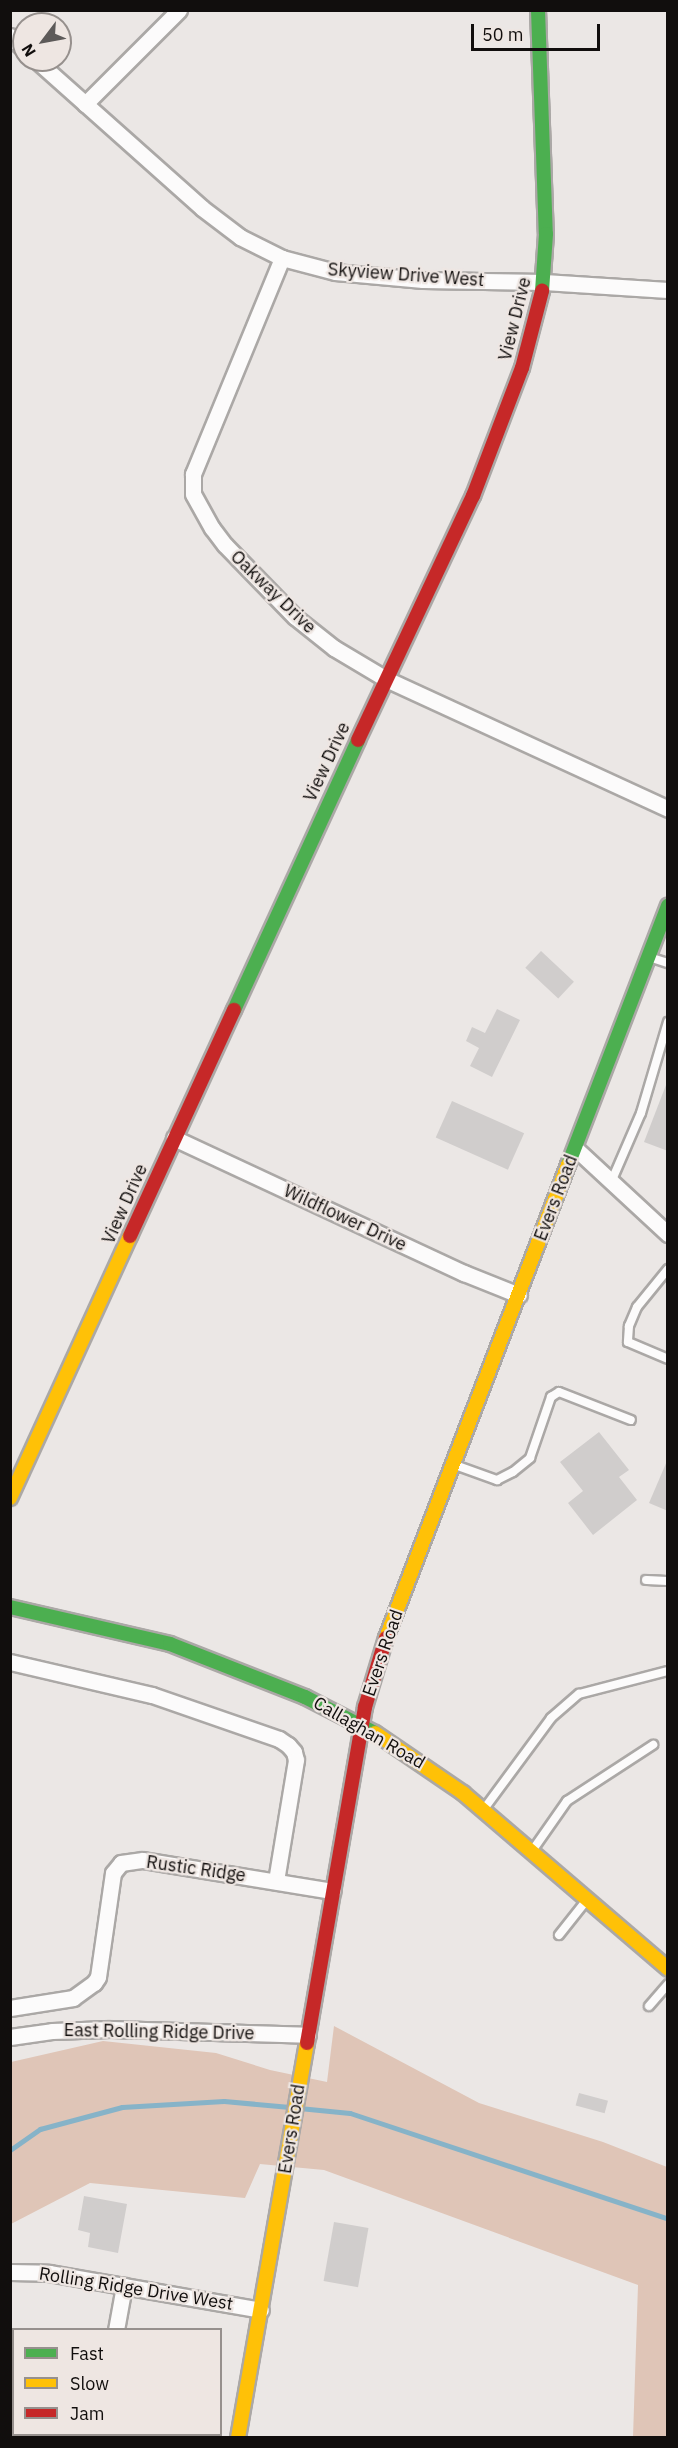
<!DOCTYPE html>
<style>
body{margin:0}
#map{position:relative;width:678px;height:2448px;overflow:hidden;background:#ebe7e5;font-family:"IBM Plex Sans",sans-serif}
div>[style]{position:absolute}
.green>*{inset:0;background:#dfc5b7}
.stream>*{height:5px;margin:-2.5px;padding:0 2.5px;transform-origin:2.5px;border-radius:2.5px;background:#86b3c8}
.building>*{inset:0;background:#d0cdcc;transform-origin:0 0}
.roads{filter:drop-shadow(2px 0 #aba8a6) drop-shadow(-2px 0 #aba8a6) drop-shadow(0 2px #aba8a6) drop-shadow(0 -2px #aba8a6)}
.lane>*{height:8px;margin:-4px;padding:0 4px;transform-origin:4px;border-radius:4px;background:#fcfbfb}
.street>*{height:15px;margin:-7.5px;padding:0 7.5px;transform-origin:7.5px;border-radius:7.5px;background:#fcfbfb}
.fast>*{height:14px;margin:-7px;padding:0 7px;transform-origin:7px;border-radius:7px;background:#4caf50}
.slow>*{height:14px;margin:-7px;padding:0 7px;transform-origin:7px;border-radius:7px;background:#ffc107}
.jam>*{height:14px;margin:-7px;padding:0 7px;transform-origin:7px;border-radius:7px;background:#c62828}
span{translate:-50% -50%;white-space:nowrap;text-align:center;line-height:1.15;-webkit-text-stroke:4.5px #eee6e2;paint-order:stroke}
.street-label{font-size:18px;color:#110e0d}
.frame{position:absolute;inset:0;border:12px solid #110e0d;pointer-events:none}
.legend{position:absolute;left:12px;top:2328px;width:210px;height:108px;box-sizing:border-box;background:#eee6e2;border:2px solid #96908d;margin:0;padding:8px 10px;list-style:none;font-size:18px;color:#110e0d}
.legend li{display:flex;align-items:center;gap:12px;height:30px}
.legend b{width:30px;border:2px solid #96908d}
.north{position:absolute;left:12px;top:12px;width:60px;height:60px;box-sizing:border-box;background:#eee6e2;border:2px solid #96908d;border-radius:50%;rotate:238deg;font-size:16px;font-weight:700;line-height:24px;text-align:center;color:#110e0d}
.north::after{content:'';display:block;margin:auto;width:21px;height:27px;background:#5d5a59;clip-path:polygon(50% 0,100% 100%,50% 72%,0 100%)}
.scale{position:absolute;left:471px;top:24px;width:129px;height:27px;box-sizing:border-box;border:3px solid #110e0d;border-top:0;padding-left:8px;font-size:18px;line-height:21px;white-space:nowrap;color:#110e0d;-webkit-text-stroke:4px #eee6e2;paint-order:stroke}
</style>
<div id="map">
<div class="green">
<div style="clip-path:polygon(334px 2026px,479px 2103px,603px 2142px,667px 2167px,667px 2437px,633px 2437px,638px 2285px,324px 2170px,260px 2164px,245px 2198px,90px 2183px,11px 2224px,11px 2062px,103px 2041px,216px 2053px,270px 2070px,327px 2082px)"></div>
</div>
<div class="stream">
<div style="left:299px;top:2108px;width:51px;rotate:5.6deg"></div>
<div style="left:350px;top:2113px;width:335px;rotate:18.4deg"></div>
<div style="left:10px;top:2150px;width:37px;rotate:-35deg"></div>
<div style="left:40px;top:2129px;width:85px;rotate:-15deg"></div>
<div style="left:122px;top:2107px;width:102px;rotate:-3.4deg"></div>
<div style="left:224px;top:2101px;width:66px;rotate:5.2deg"></div>
</div>
<div class="building">
<div style="left:541px;top:951px;width:45px;height:23px;rotate:43deg"></div>
<div style="clip-path:polygon(497px 1009px,520px 1020px,492px 1077px,470px 1066px,479px 1048px,466px 1041px,472px 1027px,485px 1033px)"></div>
<div style="clip-path:polygon(666px 1085px,668px 1085px,668px 1151px,644px 1142px)"></div>
<div style="left:452px;top:1101px;width:79px;height:40px;rotate:24deg"></div>
<div style="clip-path:polygon(599px 1432px,629px 1470px,619px 1477px,637px 1500px,593px 1535px,568px 1503px,583px 1491px,560px 1462px)"></div>
<div style="clip-path:polygon(667px 1461px,668px 1461px,668px 1511px,649px 1503px)"></div>
<div style="left:579px;top:2093px;width:30px;height:13px;rotate:15deg"></div>
<div style="clip-path:polygon(84px 2196px,127px 2204px,118px 2253px,88px 2247px,90px 2233px,78px 2230px)"></div>
<div style="left:334px;top:2222px;width:35px;height:60px;rotate:10deg"></div>
</div>
<div class="roads">
<div class="lane">
<div style="left:649px;top:957px;width:20px;rotate:18deg"></div>
<div style="left:612px;top:1180px;width:73px;rotate:-66.6deg"></div>
<div style="left:641px;top:1113px;width:95px;rotate:-73.5deg"></div>
<div style="left:668px;top:1269px;width:49px;rotate:129.2deg"></div>
<div style="left:637px;top:1307px;width:21px;rotate:113deg"></div>
<div style="left:629px;top:1326px;width:16px;rotate:94deg"></div>
<div style="left:628px;top:1342px;width:43px;rotate:23deg"></div>
<div style="left:455px;top:1465px;width:45px;rotate:19.7deg"></div>
<div style="left:497px;top:1480px;width:18px;rotate:-27deg"></div>
<div style="left:513px;top:1472px;width:22px;rotate:-39deg"></div>
<div style="left:530px;top:1458px;width:65px;rotate:-71deg"></div>
<div style="left:551px;top:1397px;width:9px;rotate:-32deg"></div>
<div style="left:559px;top:1392px;width:77px;rotate:21.3deg"></div>
<div style="left:646px;top:1580px;width:22px;rotate:3deg"></div>
<div style="left:484px;top:1809px;width:113px;rotate:-53.6deg"></div>
<div style="left:551px;top:1718px;width:37px;rotate:-41deg"></div>
<div style="left:579px;top:1694px;width:92px;rotate:-14.5deg"></div>
<div style="left:532px;top:1851px;width:61px;rotate:-55deg"></div>
<div style="left:567px;top:1801px;width:103px;rotate:-33.1deg"></div>
<div style="left:559px;top:1935px;width:43px;rotate:-51.5deg"></div>
<div style="left:649px;top:2006px;width:29px;rotate:-49deg"></div>
</div>
<div class="street">
<div style="left:10px;top:36px;width:19px;rotate:43deg"></div>
<div style="left:36px;top:60px;width:222px;rotate:41.7deg"></div>
<div style="left:202px;top:208px;width:48px;rotate:37.3deg"></div>
<div style="left:240px;top:237px;width:47px;rotate:26.6deg"></div>
<div style="left:282px;top:258px;width:55px;rotate:14.8deg"></div>
<div style="left:335px;top:272px;width:88px;rotate:5.2deg"></div>
<div style="left:423px;top:280px;width:121px;rotate:0.9deg"></div>
<div style="left:544px;top:282px;width:124px;rotate:3.7deg"></div>
<div style="left:85px;top:104px;width:133px;rotate:-45deg"></div>
<div style="left:282px;top:258px;width:234px;rotate:112.4deg"></div>
<div style="left:193px;top:474px;width:20px;rotate:90deg"></div>
<div style="left:193px;top:494px;width:39px;rotate:61deg"></div>
<div style="left:212px;top:528px;width:21px;rotate:53deg"></div>
<div style="left:225px;top:545px;width:100px;rotate:45.8deg"></div>
<div style="left:295px;top:617px;width:50px;rotate:38.5deg"></div>
<div style="left:334px;top:648px;width:61px;rotate:30.8deg"></div>
<div style="left:386px;top:679px;width:311px;rotate:24.7deg"></div>
<div style="left:174px;top:1138px;width:320px;rotate:25deg"></div>
<div style="left:464px;top:1273px;width:59px;rotate:21.8deg"></div>
<div style="left:575px;top:1148px;width:127px;rotate:42.8deg"></div>
<div style="left:10px;top:1662px;width:146px;rotate:13.1deg"></div>
<div style="left:152px;top:1695px;width:134px;rotate:19.1deg"></div>
<div style="left:279px;top:1739px;width:11px;rotate:34deg"></div>
<div style="left:288px;top:1745px;width:9px;rotate:49deg"></div>
<div style="left:294px;top:1752px;width:8px;rotate:76deg"></div>
<div style="left:296px;top:1760px;width:123px;rotate:99.4deg"></div>
<div style="left:10px;top:2008px;width:64px;rotate:-9deg"></div>
<div style="left:73px;top:1998px;width:26px;rotate:-36deg"></div>
<div style="left:94px;top:1983px;width:7px;rotate:-56deg"></div>
<div style="left:98px;top:1977px;width:105px;rotate:-81.8deg"></div>
<div style="left:113px;top:1873px;width:13px;rotate:-51deg"></div>
<div style="left:121px;top:1863px;width:22px;rotate:-8deg"></div>
<div style="left:143px;top:1860px;width:192px;rotate:9.3deg"></div>
<div style="left:10px;top:2037px;width:42px;rotate:-8.1deg"></div>
<div style="left:52px;top:2031px;width:58px;rotate:-2deg"></div>
<div style="left:110px;top:2029px;width:198px;rotate:1.7deg"></div>
<div style="left:10px;top:2272px;width:39px;rotate:1deg"></div>
<div style="left:49px;top:2273px;width:215px;rotate:9.9deg"></div>
<div style="left:116px;top:2330px;width:45px;rotate:-79.7deg"></div>
<div style="left:98px;top:2438px;width:4px;rotate:-76deg"></div>
</div>
<div class="fast">
<div style="left:538px;top:10px;width:224px;rotate:88deg"></div>
<div style="left:546px;top:234px;width:57px;rotate:94deg"></div>
<div style="left:234px;top:1010px;width:297px;rotate:-65.3deg"></div>
<div style="left:568px;top:1165px;width:278px;rotate:-68.9deg"></div>
<div style="left:10px;top:1607px;width:164px;rotate:13deg"></div>
<div style="left:170px;top:1644px;width:145px;rotate:21.4deg"></div>
<div style="left:305px;top:1697px;width:79px;rotate:27.2deg"></div>
</div>
<div class="slow">
<div style="left:10px;top:1498px;width:288px;rotate:-65.4deg"></div>
<div style="left:386px;top:1638px;width:507px;rotate:-68.95deg"></div>
<div style="left:375px;top:1733px;width:107px;rotate:34.3deg"></div>
<div style="left:463px;top:1793px;width:270px;rotate:40.6deg"></div>
<div style="left:238px;top:2438px;width:401px;rotate:-80.1deg"></div>
</div>
<div class="jam">
<div style="left:358px;top:740px;width:270px;rotate:-64.8deg"></div>
<div style="left:473px;top:496px;width:137px;rotate:-69.1deg"></div>
<div style="left:522px;top:368px;width:80px;rotate:-75.4deg"></div>
<div style="left:130px;top:1236px;width:249px;rotate:-65.3deg"></div>
<div style="left:307px;top:2043px;width:341px;rotate:-80.2deg"></div>
<div style="left:365px;top:1707px;width:72px;rotate:-73.1deg"></div>
</div>
</div>
<div class="street-label">
<span style="left:406px;top:275px;rotate:4deg">Skyview Drive West</span>
<span style="left:515px;top:319px;rotate:-76deg">View Drive</span>
<span style="left:273px;top:592px;rotate:44deg">Oakway Drive</span>
<span style="left:327px;top:762px;rotate:-65deg">View Drive</span>
<span style="left:556px;top:1198px;rotate:-69deg">Evers Road</span>
<span style="left:125px;top:1204px;rotate:-66deg">View Drive</span>
<span style="left:345px;top:1218px;rotate:25deg">Wildflower Drive</span>
<span style="left:383px;top:1653px;rotate:-71deg">Evers Road</span>
<span style="left:369px;top:1733px;rotate:30deg">Callaghan Road</span>
<span style="left:196px;top:1869px;rotate:8deg">Rustic Ridge</span>
<span style="left:159px;top:2032px;rotate:1deg">East Rolling Ridge Drive</span>
<span style="left:292px;top:2129px;rotate:-81deg">Evers Road</span>
<span style="left:136px;top:2289px;rotate:9deg">Rolling Ridge Drive West</span>
</div>
<div class="frame"></div>
<ul class="legend">
<li><b style="height:8px;background:#4caf50"></b>Fast</li>
<li><b style="height:8px;background:#ffc107"></b>Slow</li>
<li><b style="height:8px;background:#c62828"></b>Jam</li>
</ul>
<div class="north">N</div>
<div class="scale">50 m</div>
</div>
